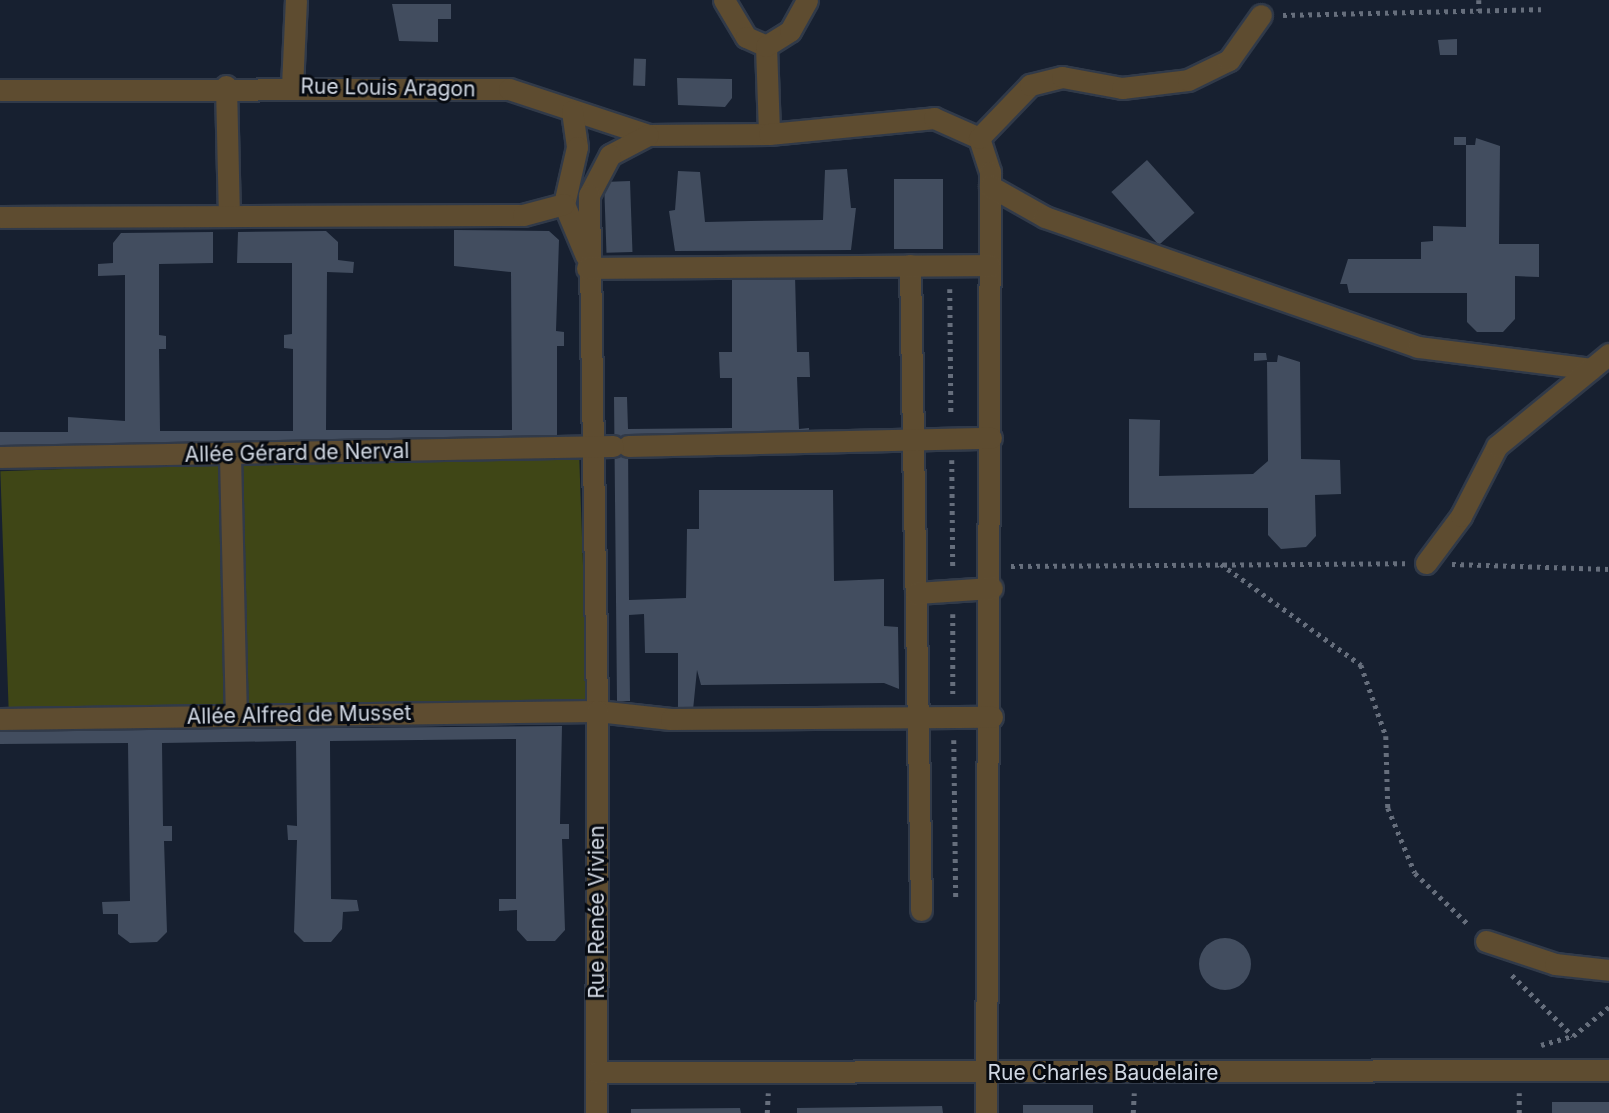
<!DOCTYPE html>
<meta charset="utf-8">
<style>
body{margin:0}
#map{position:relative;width:1609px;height:1113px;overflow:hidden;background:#172030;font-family:Inter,sans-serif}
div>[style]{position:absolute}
.green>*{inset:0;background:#3f4616;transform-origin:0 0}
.building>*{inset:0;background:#424d5f;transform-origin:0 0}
.round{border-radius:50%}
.path>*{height:4.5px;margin-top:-2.25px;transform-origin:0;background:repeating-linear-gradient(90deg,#666e7c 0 3.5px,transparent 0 8.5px)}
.roads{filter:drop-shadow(2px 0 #313a49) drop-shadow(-2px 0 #313a49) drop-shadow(0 2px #313a49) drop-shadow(0 -2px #313a49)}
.minor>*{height:21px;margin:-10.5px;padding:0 10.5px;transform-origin:10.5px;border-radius:10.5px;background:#5e4c30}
span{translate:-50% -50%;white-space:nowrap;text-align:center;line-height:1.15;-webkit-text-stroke:6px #060a11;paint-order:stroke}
.street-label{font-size:21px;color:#d0d7e2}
</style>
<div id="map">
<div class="green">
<div style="left:579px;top:451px;width:255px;height:579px;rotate:88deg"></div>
</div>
<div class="building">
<div style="clip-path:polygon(392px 4px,451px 4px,451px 19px,438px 19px,438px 42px,399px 41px)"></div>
<div style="clip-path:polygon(1457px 39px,1457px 55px,1440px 55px,1438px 40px)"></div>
<div style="left:646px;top:59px;width:27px;height:12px;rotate:92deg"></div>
<div style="clip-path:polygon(677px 78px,732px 79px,732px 98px,725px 107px,678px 105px)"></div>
<div style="left:1454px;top:137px;width:12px;height:8px"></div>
<div style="clip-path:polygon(1476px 138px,1500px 146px,1499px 244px,1539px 244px,1539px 277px,1515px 276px,1515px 319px,1503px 332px,1477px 332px,1467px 322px,1467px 293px,1349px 293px,1347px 284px,1340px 284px,1348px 259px,1421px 259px,1421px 242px,1433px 241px,1433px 226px,1466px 227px,1466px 145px,1475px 145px)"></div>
<div style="left:1147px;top:160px;width:71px;height:48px;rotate:48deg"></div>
<div style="clip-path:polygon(847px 169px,851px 208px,856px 208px,851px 250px,675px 251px,669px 211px,675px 210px,678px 171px,700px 172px,705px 222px,751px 221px,823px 220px,825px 170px)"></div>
<div style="left:894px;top:179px;width:49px;height:70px"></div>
<div style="left:630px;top:181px;width:71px;height:26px;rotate:88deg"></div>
<div style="clip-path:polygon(454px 230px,549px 231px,559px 240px,556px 331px,564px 332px,564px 346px,557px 346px,557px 441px,0 446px,0 432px,68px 432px,68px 417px,125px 421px,125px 275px,98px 276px,98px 264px,113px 263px,113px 243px,121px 233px,213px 232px,213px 263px,159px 264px,159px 335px,166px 336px,166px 349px,159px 349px,160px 431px,293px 431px,293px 349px,284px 348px,284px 335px,292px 334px,292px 263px,237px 263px,238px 232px,326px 231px,338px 242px,338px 260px,354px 262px,353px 273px,327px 272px,326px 430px,512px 430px,511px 272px,454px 266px)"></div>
<div style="clip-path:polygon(795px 275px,797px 352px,809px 352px,810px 377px,797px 377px,799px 429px,809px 428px,809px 437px,628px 438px,629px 600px,686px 598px,687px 529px,699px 529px,699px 490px,833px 490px,834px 581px,884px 579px,884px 626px,898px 627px,899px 689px,884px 683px,701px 685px,697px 670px,693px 710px,678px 710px,678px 653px,645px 653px,644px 614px,629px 615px,630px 701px,617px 701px,614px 397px,627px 397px,628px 429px,732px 428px,732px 378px,720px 378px,719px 352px,732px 352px,732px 277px)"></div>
<div style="clip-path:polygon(1254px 353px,1266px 353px,1267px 360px,1254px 361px)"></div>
<div style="clip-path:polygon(1278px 355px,1300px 362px,1301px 459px,1340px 460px,1341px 494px,1315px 495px,1316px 536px,1306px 547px,1281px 549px,1268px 535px,1268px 508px,1129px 508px,1129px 419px,1160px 420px,1159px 476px,1253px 474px,1268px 461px,1267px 362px,1277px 362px)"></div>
<div style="clip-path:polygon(562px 726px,560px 824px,569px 824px,569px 839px,562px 839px,565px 930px,555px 941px,527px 941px,517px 930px,517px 910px,499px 911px,499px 899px,516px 899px,516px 739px,330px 741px,331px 899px,357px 900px,359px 911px,343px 912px,342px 929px,331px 942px,304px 942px,294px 932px,297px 840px,288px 840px,287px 825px,297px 826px,296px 741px,162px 743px,163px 826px,172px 826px,172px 841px,164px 841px,167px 932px,157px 942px,130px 943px,118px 934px,118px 914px,103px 914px,102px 902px,130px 901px,128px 743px,0 744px,0 731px)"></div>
<div class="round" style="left:1199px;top:938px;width:52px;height:52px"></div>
<div style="left:1609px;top:1102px;width:11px;height:57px;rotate:90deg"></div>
<div style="left:1023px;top:1105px;width:70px;height:8px"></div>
<div style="clip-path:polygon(942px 1106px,943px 1113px,797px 1113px,797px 1108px)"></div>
<div style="clip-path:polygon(740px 1108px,741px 1113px,631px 1113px,631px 1109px)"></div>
</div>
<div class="path">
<div style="left:1479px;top:0;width:11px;rotate:90deg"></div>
<div style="left:1283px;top:15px;width:258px;rotate:-1.3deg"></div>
<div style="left:950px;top:289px;width:127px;rotate:89.5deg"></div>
<div style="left:952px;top:460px;width:107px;rotate:89.5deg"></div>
<div style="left:1221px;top:564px;width:173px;rotate:35.8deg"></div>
<div style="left:1361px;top:665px;width:75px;rotate:70.6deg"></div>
<div style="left:1386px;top:736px;width:72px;rotate:88.4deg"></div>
<div style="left:1388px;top:808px;width:70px;rotate:67.4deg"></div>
<div style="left:1415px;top:873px;width:76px;rotate:43.9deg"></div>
<div style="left:1452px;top:564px;width:157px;rotate:1.8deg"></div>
<div style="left:1011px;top:566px;width:394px;rotate:-0.4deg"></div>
<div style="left:953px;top:614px;width:82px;rotate:90deg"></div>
<div style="left:954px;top:740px;width:160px;rotate:89.3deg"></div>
<div style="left:1512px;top:975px;width:86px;rotate:45deg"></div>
<div style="left:1541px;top:1045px;width:33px;rotate:-16deg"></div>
<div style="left:1573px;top:1036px;width:46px;rotate:-38.9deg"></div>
<div style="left:767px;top:1113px;width:20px;rotate:-87deg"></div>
<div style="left:1133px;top:1113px;width:20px;rotate:-87deg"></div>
<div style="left:1519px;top:1113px;width:20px;rotate:-90deg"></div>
</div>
<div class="roads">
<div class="minor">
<div style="left:724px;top:0;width:43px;rotate:59.3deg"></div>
<div style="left:746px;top:37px;width:22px;rotate:24deg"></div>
<div style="left:766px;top:46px;width:88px;rotate:88deg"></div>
<div style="left:766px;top:46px;width:28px;rotate:-32deg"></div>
<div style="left:790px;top:31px;width:35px;rotate:-61deg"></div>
<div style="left:226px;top:86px;width:129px;rotate:88.7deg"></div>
<div style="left:292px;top:87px;width:87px;rotate:-87.4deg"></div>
<div style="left:0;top:90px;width:509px;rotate:-0.11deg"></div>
<div style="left:509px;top:89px;width:146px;rotate:18.3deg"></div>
<div style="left:648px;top:135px;width:121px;rotate:-0.5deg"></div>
<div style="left:769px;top:134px;width:166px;rotate:-5.5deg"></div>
<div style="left:934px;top:118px;width:49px;rotate:24deg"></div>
<div style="left:979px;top:138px;width:36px;rotate:72deg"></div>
<div style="left:990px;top:172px;width:941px;rotate:90.24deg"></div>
<div style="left:572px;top:111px;width:36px;rotate:82deg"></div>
<div style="left:577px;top:147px;width:58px;rotate:102.8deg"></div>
<div style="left:564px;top:204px;width:56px;rotate:67.1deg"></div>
<div style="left:648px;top:135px;width:43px;rotate:152.2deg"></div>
<div style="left:610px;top:155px;width:45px;rotate:117.7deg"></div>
<div style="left:589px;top:195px;width:516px;rotate:89.11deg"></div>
<div style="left:597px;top:711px;width:74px;rotate:6.2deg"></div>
<div style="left:671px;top:719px;width:321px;rotate:-0.4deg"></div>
<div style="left:979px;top:138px;width:74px;rotate:-46.1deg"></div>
<div style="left:1030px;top:85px;width:33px;rotate:-14deg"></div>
<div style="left:1062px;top:77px;width:61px;rotate:10.4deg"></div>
<div style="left:1122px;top:88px;width:66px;rotate:-6.9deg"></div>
<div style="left:1188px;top:80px;width:46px;rotate:-26deg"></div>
<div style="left:1229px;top:60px;width:55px;rotate:-54.6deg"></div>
<div style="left:990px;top:186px;width:63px;rotate:29.4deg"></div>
<div style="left:1045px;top:217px;width:395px;rotate:19.2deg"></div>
<div style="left:1418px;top:347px;width:174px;rotate:7.2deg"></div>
<div style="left:0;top:217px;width:523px;rotate:-0.22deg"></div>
<div style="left:523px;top:215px;width:42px;rotate:-15deg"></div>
<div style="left:910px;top:265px;width:645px;rotate:89.02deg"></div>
<div style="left:587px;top:268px;width:403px;rotate:-0.4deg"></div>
<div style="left:628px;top:446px;width:363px;rotate:-1.3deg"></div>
<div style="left:230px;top:455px;width:260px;rotate:88.7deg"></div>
<div style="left:0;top:457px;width:613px;rotate:-1.03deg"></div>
<div style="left:1426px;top:563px;width:59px;rotate:-53.3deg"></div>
<div style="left:1461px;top:516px;width:79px;rotate:-62.8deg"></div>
<div style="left:1497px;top:446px;width:145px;rotate:-39.4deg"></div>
<div style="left:916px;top:593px;width:76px;rotate:-3.8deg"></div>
<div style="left:0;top:719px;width:597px;rotate:-0.77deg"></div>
<div style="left:597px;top:711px;width:402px;rotate:90.1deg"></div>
<div style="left:1486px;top:941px;width:73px;rotate:18.4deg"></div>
<div style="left:1555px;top:964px;width:54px;rotate:6.3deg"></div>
<div style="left:597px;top:1072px;width:1012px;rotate:-0.11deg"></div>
</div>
</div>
<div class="street-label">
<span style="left:388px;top:88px;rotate:1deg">Rue Louis Aragon</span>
<span style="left:297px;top:453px;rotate:-1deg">Allée Gérard de Nerval</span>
<span style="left:299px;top:715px;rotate:-1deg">Allée Alfred de Musset</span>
<span style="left:597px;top:912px;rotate:-90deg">Rue Renée Vivien</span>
<span style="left:1103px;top:1073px">Rue Charles Baudelaire</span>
</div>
</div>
